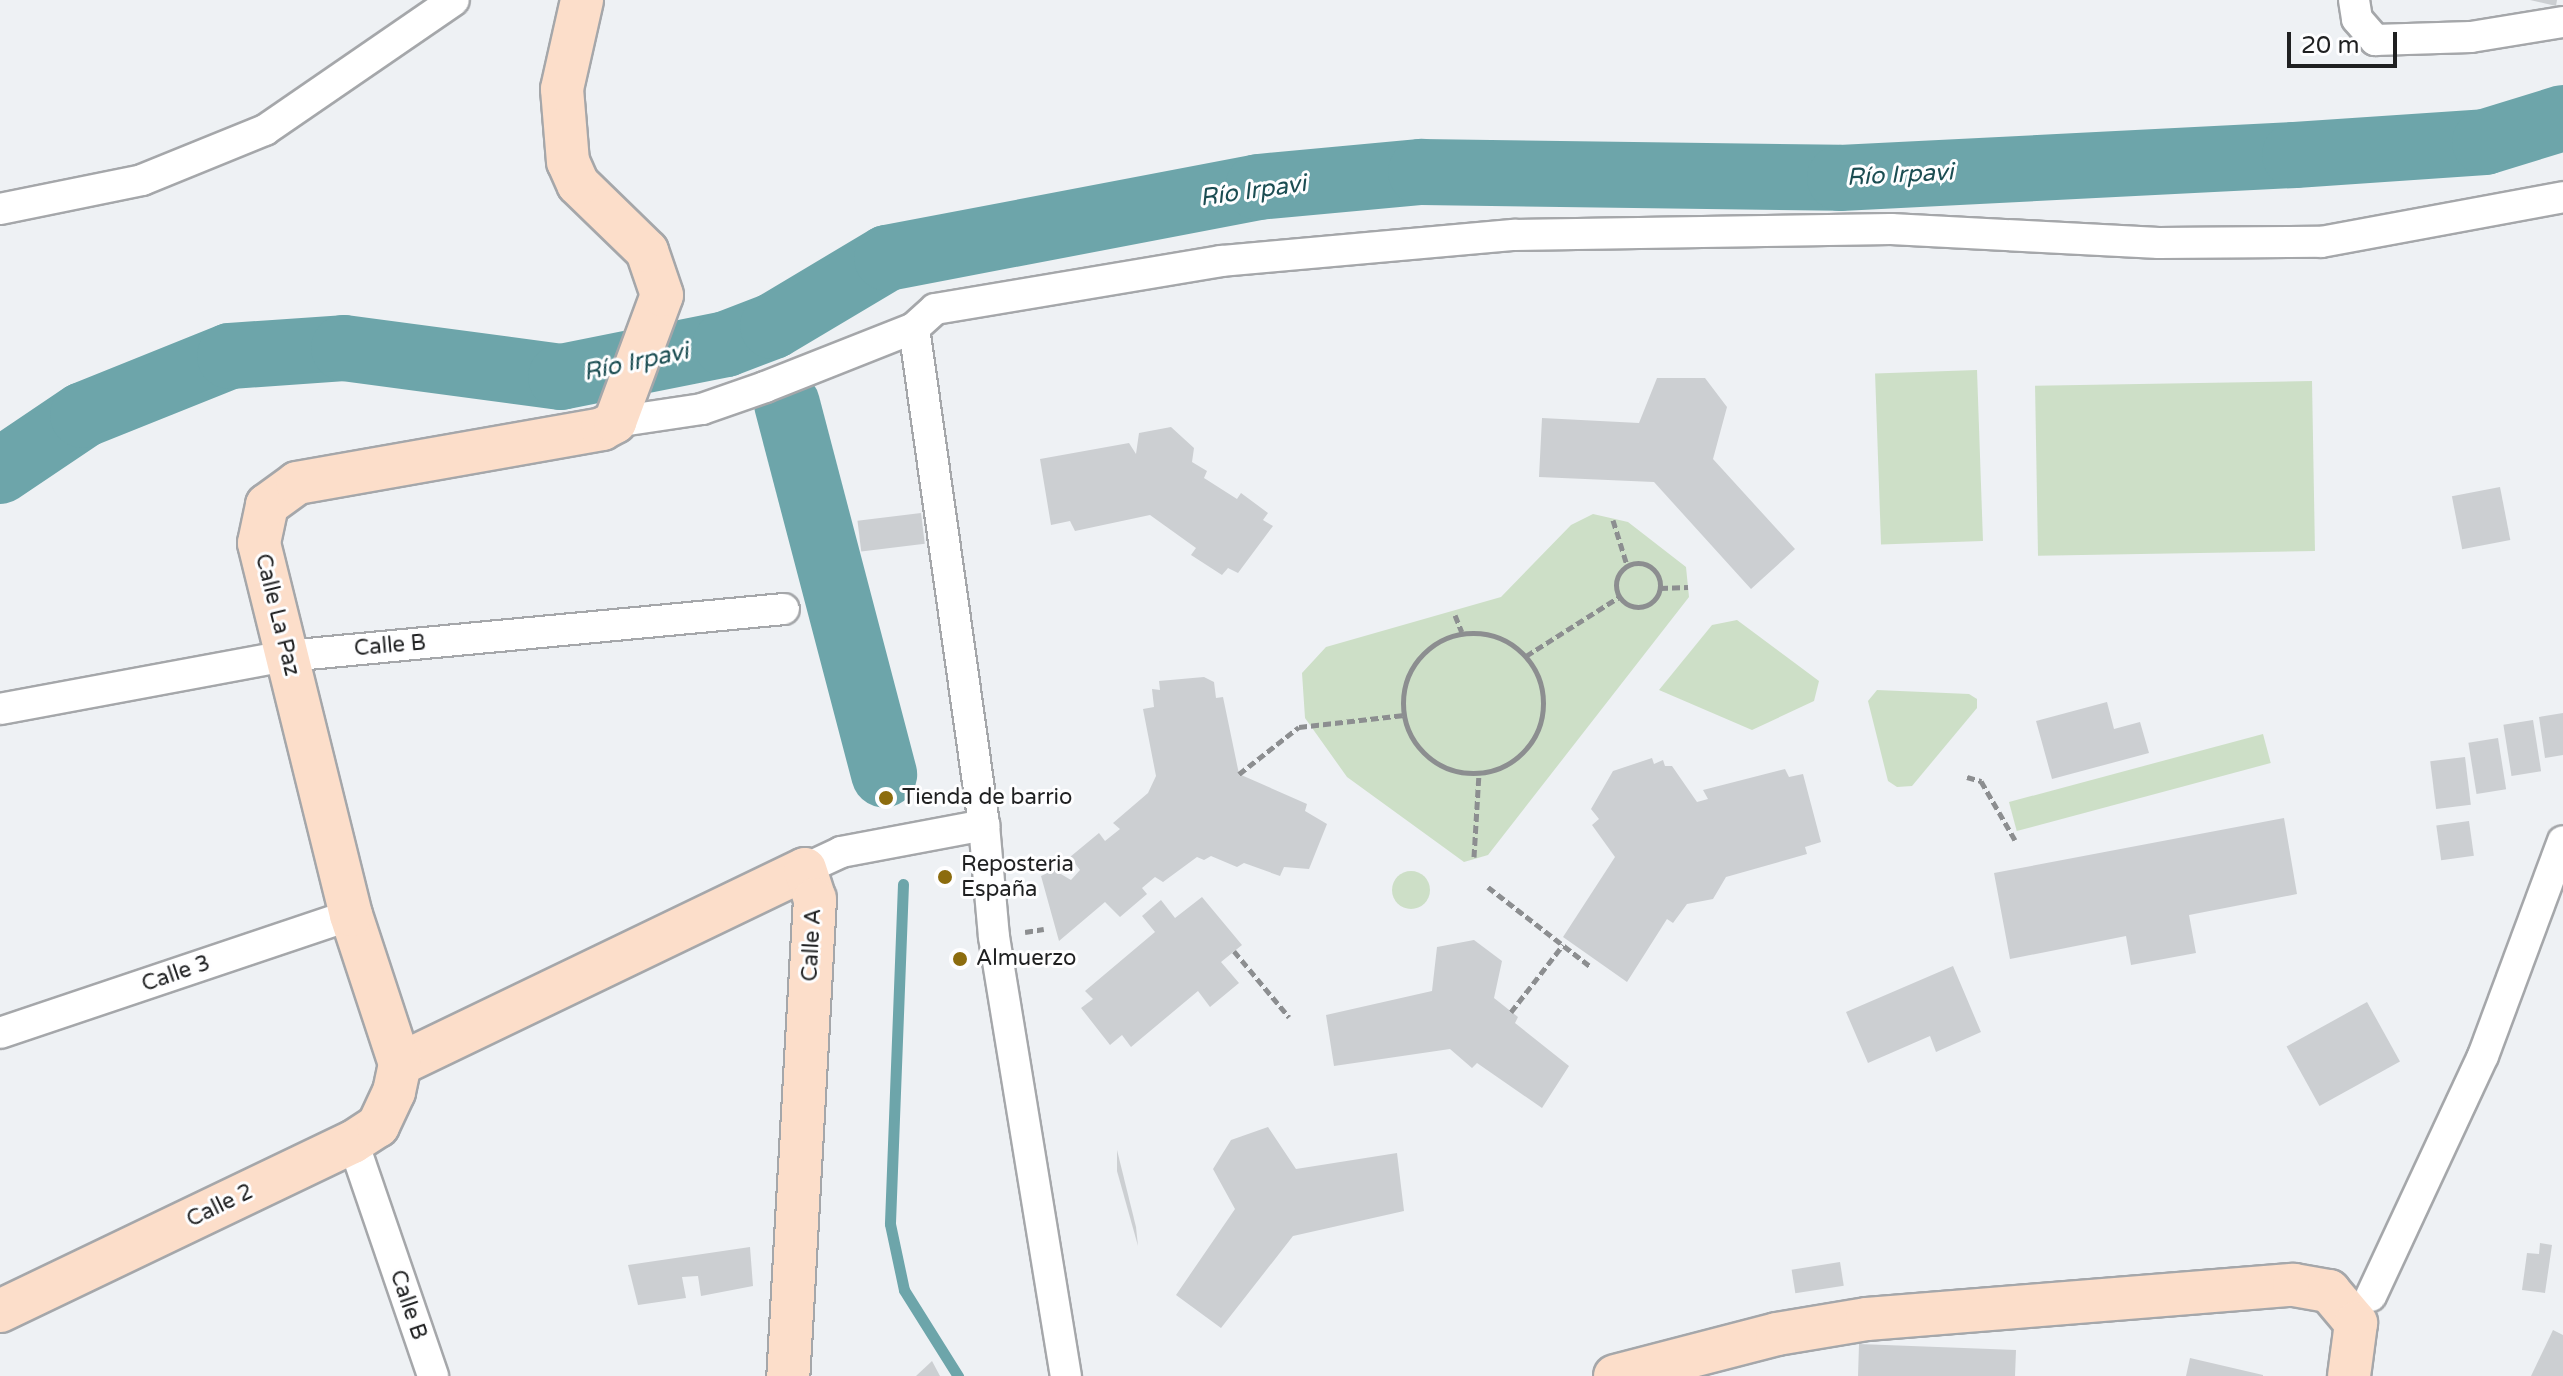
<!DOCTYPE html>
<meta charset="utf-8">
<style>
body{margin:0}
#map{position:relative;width:2563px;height:1376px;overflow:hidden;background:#eef1f4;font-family:"Varela Round",sans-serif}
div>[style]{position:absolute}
.green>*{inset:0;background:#cddfc7;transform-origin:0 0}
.round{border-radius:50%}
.stream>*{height:11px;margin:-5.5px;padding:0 5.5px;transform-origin:5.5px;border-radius:5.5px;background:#6da5aa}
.river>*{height:66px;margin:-33px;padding:0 33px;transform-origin:33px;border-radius:33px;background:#6da5aa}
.building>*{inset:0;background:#cccfd2;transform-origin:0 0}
.path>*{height:5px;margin-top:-2.5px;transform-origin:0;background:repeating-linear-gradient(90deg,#8c8e90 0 8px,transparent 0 12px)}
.path>.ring{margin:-2.5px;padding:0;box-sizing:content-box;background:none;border:5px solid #8c8e90;border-radius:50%}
.roads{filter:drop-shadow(2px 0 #a5a7aa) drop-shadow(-2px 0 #a5a7aa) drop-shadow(0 2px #a5a7aa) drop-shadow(0 -2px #a5a7aa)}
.street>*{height:30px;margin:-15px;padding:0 15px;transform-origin:15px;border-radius:15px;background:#fff}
.secondary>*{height:42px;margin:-21px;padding:0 21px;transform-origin:21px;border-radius:21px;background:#fcdeca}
.dots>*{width:22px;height:22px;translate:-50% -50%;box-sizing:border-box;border:4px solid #fefeff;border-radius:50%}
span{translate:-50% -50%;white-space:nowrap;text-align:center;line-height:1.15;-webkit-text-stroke:6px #fefeff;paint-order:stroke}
.street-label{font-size:22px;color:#1f2021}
.poi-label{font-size:22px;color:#1f2021}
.left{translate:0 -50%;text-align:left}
.water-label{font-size:24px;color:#1b4d52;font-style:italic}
.scale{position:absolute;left:2287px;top:32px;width:110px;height:36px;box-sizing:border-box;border:4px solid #1f2021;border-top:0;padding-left:10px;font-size:24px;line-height:28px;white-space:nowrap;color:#1f2021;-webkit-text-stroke:6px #fefeff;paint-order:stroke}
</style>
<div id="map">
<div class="green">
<div style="left:1977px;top:370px;width:171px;height:102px;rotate:88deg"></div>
<div style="left:2312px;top:381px;width:170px;height:277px;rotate:89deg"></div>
<div style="clip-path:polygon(1593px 514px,1628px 522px,1686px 567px,1689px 597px,1488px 855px,1464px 862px,1347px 777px,1305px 718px,1302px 673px,1326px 647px,1501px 597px,1571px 525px)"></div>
<div style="clip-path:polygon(1737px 620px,1819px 681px,1814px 701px,1752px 730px,1659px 690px,1712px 625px)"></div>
<div style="clip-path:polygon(1877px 690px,1969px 694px,1977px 699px,1977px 708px,1912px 786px,1897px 787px,1888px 781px,1868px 701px)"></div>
<div style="left:2263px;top:734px;width:30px;height:263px;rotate:75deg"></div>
<div class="round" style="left:1392px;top:871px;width:38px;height:38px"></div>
</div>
<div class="stream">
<div style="left:903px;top:884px;width:340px;rotate:92.2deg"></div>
<div style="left:890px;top:1224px;width:67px;rotate:78deg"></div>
<div style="left:904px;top:1290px;width:102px;rotate:57.9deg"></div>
</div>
<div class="river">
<div style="left:787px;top:404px;width:383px;rotate:75.3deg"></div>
<div style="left:0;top:471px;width:100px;rotate:-34deg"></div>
<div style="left:83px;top:415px;width:158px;rotate:-21.9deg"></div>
<div style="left:230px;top:356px;width:114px;rotate:-4deg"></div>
<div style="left:344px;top:348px;width:219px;rotate:7.6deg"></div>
<div style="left:561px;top:377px;width:168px;rotate:-11.3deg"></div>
<div style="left:726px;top:344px;width:50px;rotate:-21deg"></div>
<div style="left:773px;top:326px;width:133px;rotate:-30.8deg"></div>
<div style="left:887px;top:258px;width:378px;rotate:-10.8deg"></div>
<div style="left:1258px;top:187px;width:164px;rotate:-5.3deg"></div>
<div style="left:1421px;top:172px;width:419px;rotate:0.8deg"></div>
<div style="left:1840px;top:178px;width:456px;rotate:-2.9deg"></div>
<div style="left:2295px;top:155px;width:190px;rotate:-3.9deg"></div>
<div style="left:2485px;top:142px;width:82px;rotate:-17.1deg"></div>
</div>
<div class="building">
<div style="clip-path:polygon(2530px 0,2557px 0,2556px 6px)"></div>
<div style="clip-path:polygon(1657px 378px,1705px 378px,1727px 407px,1713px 459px,1795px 549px,1751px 589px,1654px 482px,1539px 477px,1542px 418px,1639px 423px)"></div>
<div style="clip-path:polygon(1171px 427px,1194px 448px,1192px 462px,1207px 471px,1204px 478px,1237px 499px,1241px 493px,1268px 513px,1263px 520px,1273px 526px,1238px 573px,1228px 568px,1222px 575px,1191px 555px,1196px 548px,1150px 515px,1075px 531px,1070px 521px,1051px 525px,1040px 459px,1129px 443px,1136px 454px,1139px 433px)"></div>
<div style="left:2500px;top:487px;width:54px;height:49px;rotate:79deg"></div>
<div style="left:921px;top:513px;width:31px;height:64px;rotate:83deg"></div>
<div style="clip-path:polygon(1204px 677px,1214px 682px,1216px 698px,1223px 697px,1239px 774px,1307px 804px,1305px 811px,1327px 824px,1309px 869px,1284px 867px,1280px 876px,1244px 863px,1237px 867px,1211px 856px,1204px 860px,1197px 857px,1163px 882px,1155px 877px,1142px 888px,1147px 894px,1120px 917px,1105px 902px,1059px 941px,1041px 876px,1054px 870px,1071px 880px,1080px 870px,1070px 857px,1099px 833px,1105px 841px,1120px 829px,1113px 823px,1148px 793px,1156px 776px,1143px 709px,1154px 707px,1152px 689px,1160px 690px,1159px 681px)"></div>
<div style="clip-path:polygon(2107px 702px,2114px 729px,2140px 722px,2149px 753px,2052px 779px,2036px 721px)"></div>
<div style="clip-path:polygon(2563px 713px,2563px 755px,2545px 758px,2539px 717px)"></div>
<div style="left:2533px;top:720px;width:52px;height:30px;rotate:81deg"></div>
<div style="left:2498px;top:738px;width:52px;height:30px;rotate:81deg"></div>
<div style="left:2465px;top:757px;width:48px;height:35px;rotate:83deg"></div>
<div style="clip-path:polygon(1652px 758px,1654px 764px,1663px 760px,1665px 766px,1672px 766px,1697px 802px,1708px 799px,1703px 790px,1785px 769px,1789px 777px,1803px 774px,1821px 842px,1805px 847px,1807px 854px,1726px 877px,1713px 899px,1687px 904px,1673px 923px,1667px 919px,1627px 982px,1563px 937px,1615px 857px,1592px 825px,1599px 819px,1591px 809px,1613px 771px)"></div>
<div style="clip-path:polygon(2284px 818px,2297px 894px,2189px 915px,2196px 953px,2131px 965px,2126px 936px,2010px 959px,1994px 873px)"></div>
<div style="left:2469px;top:821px;width:35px;height:33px;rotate:82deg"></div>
<div style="clip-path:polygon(1202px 897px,1242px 945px,1221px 962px,1239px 983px,1210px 1007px,1198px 991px,1131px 1047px,1122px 1035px,1110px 1045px,1081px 1008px,1093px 999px,1085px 991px,1155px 932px,1142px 916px,1161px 900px,1175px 918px)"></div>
<div style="clip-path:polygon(1474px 940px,1502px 961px,1494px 998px,1518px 1017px,1515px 1023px,1569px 1066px,1542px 1108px,1477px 1063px,1472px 1068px,1450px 1049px,1334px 1066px,1326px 1015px,1432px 991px,1437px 947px)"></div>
<div style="clip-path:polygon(1953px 966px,1981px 1032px,1936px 1052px,1930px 1036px,1868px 1063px,1846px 1012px)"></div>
<div style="left:2367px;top:1002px;width:68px;height:92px;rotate:61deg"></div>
<div style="clip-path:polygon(1268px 1127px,1296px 1169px,1397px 1153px,1404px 1211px,1293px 1236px,1221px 1328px,1176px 1295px,1235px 1209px,1213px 1169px,1231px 1140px)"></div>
<div style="clip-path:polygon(1117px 1150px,1136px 1227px,1138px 1246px,1117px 1171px)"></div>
<div style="clip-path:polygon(2540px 1243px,2552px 1245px,2545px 1293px,2522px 1290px,2527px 1253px,2539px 1254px)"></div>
<div style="clip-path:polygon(750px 1247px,753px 1286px,701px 1296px,698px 1276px,682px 1277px,686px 1298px,638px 1305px,628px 1265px)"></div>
<div style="left:1840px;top:1262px;width:24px;height:49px;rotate:81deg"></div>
<div style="clip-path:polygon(2553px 1330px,2563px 1335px,2563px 1376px,2531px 1376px)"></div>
<div style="clip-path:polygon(1859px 1344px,2016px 1350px,2015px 1376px,1858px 1376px)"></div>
<div style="clip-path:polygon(2190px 1358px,2263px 1375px,2263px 1376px,2186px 1376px)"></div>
<div style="clip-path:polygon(932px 1361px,940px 1376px,916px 1376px)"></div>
</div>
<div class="path">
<div style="left:1613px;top:520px;width:47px;rotate:72.7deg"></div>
<div class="ring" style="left:1616px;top:563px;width:39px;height:39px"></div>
<div style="left:1660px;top:588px;width:28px;rotate:-2deg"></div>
<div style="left:1455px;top:615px;width:18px;rotate:68deg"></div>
<div class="ring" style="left:1403px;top:633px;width:135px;height:135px"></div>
<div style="left:1526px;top:656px;width:110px;rotate:-32.4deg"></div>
<div style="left:1239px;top:774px;width:76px;rotate:-38.1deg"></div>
<div style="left:1299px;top:727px;width:106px;rotate:-6.5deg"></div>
<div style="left:1967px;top:777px;width:15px;rotate:16deg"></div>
<div style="left:1981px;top:781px;width:68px;rotate:60deg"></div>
<div style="left:1474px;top:857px;width:84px;rotate:-86.6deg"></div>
<div style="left:1488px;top:887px;width:130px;rotate:37.8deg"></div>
<div style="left:1025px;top:932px;width:19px;rotate:-9deg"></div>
<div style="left:1234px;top:951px;width:86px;rotate:50.2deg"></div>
<div style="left:1511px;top:1012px;width:85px;rotate:-52.2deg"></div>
</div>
<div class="roads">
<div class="street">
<div style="left:2354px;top:0;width:19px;rotate:81deg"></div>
<div style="left:2357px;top:19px;width:28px;rotate:49deg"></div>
<div style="left:2375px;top:40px;width:96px;rotate:-1.8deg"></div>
<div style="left:2471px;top:37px;width:93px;rotate:-9.3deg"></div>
<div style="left:0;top:209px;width:145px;rotate:-11.5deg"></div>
<div style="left:142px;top:180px;width:133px;rotate:-22.1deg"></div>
<div style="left:265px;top:130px;width:229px;rotate:-34.5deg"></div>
<div style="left:914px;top:328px;width:502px;rotate:81.98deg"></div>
<div style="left:984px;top:825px;width:112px;rotate:84.9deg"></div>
<div style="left:994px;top:937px;width:445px;rotate:80.7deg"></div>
<div style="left:615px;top:422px;width:88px;rotate:-8.5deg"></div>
<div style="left:702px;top:409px;width:67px;rotate:-19.2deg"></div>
<div style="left:765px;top:387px;width:160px;rotate:-21.6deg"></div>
<div style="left:914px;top:328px;width:28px;rotate:-42deg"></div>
<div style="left:935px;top:309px;width:290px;rotate:-9.5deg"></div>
<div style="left:1221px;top:261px;width:294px;rotate:-5.1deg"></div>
<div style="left:1514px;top:235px;width:377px;rotate:-0.9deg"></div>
<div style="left:1891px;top:229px;width:268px;rotate:3deg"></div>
<div style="left:2159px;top:243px;width:162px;rotate:-0.4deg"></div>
<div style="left:2321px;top:242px;width:246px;rotate:-10.5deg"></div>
<div style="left:0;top:709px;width:292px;rotate:-10.5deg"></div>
<div style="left:287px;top:656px;width:499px;rotate:-5.4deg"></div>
<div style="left:805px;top:869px;width:40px;rotate:-25deg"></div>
<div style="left:841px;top:852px;width:146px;rotate:-10.7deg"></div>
<div style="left:0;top:1033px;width:370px;rotate:-18.6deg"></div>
<div style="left:353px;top:1142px;width:247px;rotate:71.1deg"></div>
<div style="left:2371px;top:1296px;width:265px;rotate:-65deg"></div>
<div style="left:2483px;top:1056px;width:229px;rotate:-69.6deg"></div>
</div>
<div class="secondary">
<div style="left:400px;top:1064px;width:449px;rotate:-25.7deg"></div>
<div style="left:805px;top:869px;width:32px;rotate:72deg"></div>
<div style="left:815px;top:899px;width:478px;rotate:93.2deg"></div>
<div style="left:0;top:1311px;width:391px;rotate:-25.6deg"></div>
<div style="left:353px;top:1142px;width:30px;rotate:-33deg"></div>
<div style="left:378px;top:1126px;width:38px;rotate:-65deg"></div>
<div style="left:394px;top:1092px;width:29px;rotate:-78deg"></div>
<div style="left:400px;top:1064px;width:157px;rotate:-108.2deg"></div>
<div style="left:351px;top:915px;width:383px;rotate:-103.9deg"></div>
<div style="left:259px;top:543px;width:39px;rotate:-78deg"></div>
<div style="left:267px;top:505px;width:37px;rotate:-36deg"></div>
<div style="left:297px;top:483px;width:310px;rotate:-10deg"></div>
<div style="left:602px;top:429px;width:15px;rotate:-28deg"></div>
<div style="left:615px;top:422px;width:135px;rotate:-69.7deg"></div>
<div style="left:662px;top:295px;width:46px;rotate:-108.8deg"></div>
<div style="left:647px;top:251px;width:96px;rotate:-135.8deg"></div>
<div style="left:578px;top:184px;width:24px;rotate:-114deg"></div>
<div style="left:568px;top:162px;width:73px;rotate:-94.7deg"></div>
<div style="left:562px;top:89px;width:91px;rotate:-77.3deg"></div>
<div style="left:1615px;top:1376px;width:167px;rotate:-14.5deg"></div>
<div style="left:1777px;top:1334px;width:91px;rotate:-9.5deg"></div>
<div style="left:1867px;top:1319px;width:428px;rotate:-4.6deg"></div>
<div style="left:2294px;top:1285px;width:36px;rotate:10deg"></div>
<div style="left:2329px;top:1291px;width:42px;rotate:49.8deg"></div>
<div style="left:2356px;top:1323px;width:53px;rotate:97.5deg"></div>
</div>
</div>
<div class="dots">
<div style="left:886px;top:798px;background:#8c6c0e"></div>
<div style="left:945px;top:877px;background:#8c6c0e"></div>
<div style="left:960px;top:959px;background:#8c6c0e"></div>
</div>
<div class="street-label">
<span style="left:277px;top:615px;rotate:76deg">Calle La Paz</span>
<span style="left:390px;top:646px;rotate:-5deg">Calle B</span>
<span style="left:812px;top:945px;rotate:-87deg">Calle A</span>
<span style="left:176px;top:974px;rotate:-19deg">Calle 3</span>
<span style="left:220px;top:1206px;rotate:-26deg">Calle 2</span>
<span style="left:408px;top:1305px;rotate:71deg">Calle B</span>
</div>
<div class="poi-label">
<span class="left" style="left:902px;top:798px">Tienda de barrio</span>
<span class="left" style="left:961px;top:877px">Reposteria<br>España</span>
<span class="left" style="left:976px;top:959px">Almuerzo</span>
</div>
<div class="water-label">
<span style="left:1900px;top:175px;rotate:-3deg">Río Irpavi</span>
<span style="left:1253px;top:191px;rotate:-8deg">Río Irpavi</span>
<span style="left:636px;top:362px;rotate:-12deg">Río Irpavi</span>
</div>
<div class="scale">20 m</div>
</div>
